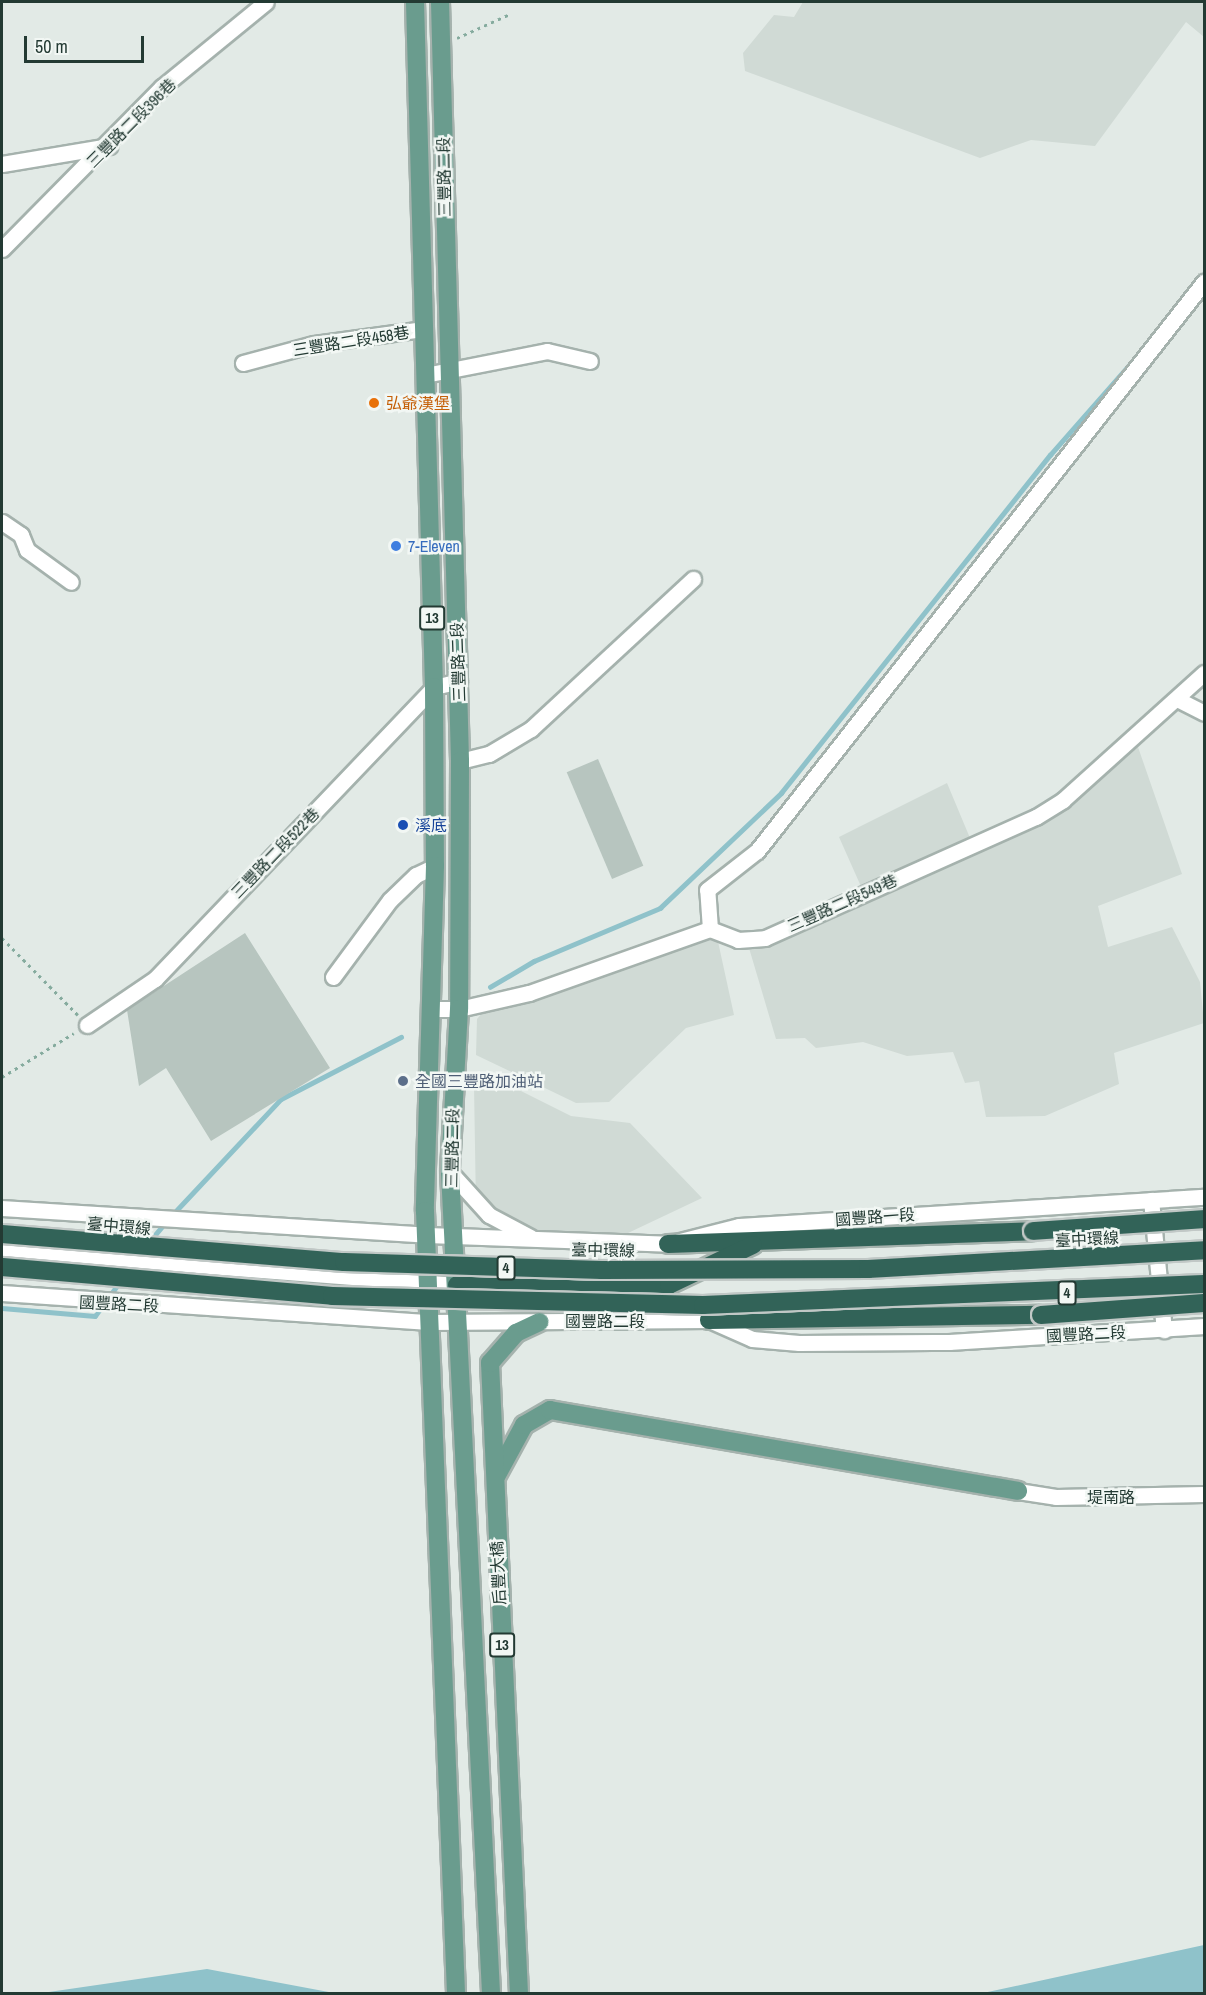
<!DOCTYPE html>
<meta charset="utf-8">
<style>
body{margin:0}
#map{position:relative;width:1206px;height:1995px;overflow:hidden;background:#e2eae6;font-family:"Archivo Narrow","Noto Sans TC",sans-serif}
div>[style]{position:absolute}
.built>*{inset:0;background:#d0dad5}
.water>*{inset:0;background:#8fc2ca}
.stream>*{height:4.5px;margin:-2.25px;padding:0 2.25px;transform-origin:2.25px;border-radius:2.25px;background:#8fc2ca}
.building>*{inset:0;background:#b7c5bf;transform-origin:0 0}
.path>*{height:3px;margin-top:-1.5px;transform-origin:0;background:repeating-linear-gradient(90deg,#85ab9e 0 3px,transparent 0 7.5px)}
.roads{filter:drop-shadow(2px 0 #a5b2ad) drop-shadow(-2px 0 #a5b2ad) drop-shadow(0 2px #a5b2ad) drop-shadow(0 -2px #a5b2ad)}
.minor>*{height:15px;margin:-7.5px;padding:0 7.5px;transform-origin:7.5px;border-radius:7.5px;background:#fff}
.major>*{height:18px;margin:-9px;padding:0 9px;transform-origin:9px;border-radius:9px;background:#6a9c8e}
.highway>*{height:18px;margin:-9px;padding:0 9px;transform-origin:9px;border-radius:9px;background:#326358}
.bridges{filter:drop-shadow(2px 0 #c1c8c6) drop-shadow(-2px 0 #c1c8c6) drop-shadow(0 2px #c1c8c6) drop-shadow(0 -2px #c1c8c6)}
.highway-bridge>*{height:18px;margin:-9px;padding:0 9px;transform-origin:9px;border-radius:9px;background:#326358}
.dots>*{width:16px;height:16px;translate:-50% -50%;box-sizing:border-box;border:3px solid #f2f7f4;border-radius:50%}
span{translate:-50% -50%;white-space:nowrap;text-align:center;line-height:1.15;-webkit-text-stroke:5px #f2f7f4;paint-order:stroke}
.shield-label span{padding:2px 4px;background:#f2f7f4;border:2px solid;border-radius:4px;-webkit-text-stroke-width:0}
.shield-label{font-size:15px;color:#233a33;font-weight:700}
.street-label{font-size:16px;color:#233a33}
.food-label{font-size:16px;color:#c56008}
.left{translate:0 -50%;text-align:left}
.shop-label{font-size:16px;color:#366cbe}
.transit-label{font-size:16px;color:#164399}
.service-label{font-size:16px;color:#4e5e75}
.frame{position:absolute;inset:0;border:3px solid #233a33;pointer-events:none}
.scale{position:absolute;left:24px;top:36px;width:120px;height:27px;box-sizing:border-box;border:3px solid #233a33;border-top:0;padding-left:8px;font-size:18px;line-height:21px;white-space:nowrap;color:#233a33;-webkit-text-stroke:4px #f2f7f4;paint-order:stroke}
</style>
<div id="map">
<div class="built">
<div style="clip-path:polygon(803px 2px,1204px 2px,1204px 37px,1186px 22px,1095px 146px,1031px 140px,980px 158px,745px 71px,743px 53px,774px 15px,794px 17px)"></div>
<div style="clip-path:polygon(1138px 747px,1182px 874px,1098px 906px,1108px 947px,1172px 927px,1200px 982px,1204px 1023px,1114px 1053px,1119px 1084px,1045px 1116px,986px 1117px,979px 1081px,965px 1083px,953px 1052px,907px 1056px,863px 1042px,816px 1048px,805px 1038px,776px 1039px,749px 948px,770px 944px,867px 900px,839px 837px,947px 783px,975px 850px,1042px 824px)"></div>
<div style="clip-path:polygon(707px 936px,717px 937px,734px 1015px,686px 1028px,609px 1102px,576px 1103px,476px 1055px,477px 1019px,482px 1013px)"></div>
<div style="clip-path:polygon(497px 1079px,571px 1116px,630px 1123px,702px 1198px,628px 1233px,588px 1243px,529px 1242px,489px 1227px,476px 1207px,474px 1086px)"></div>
</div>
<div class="water">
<div style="clip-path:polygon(1204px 1945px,1204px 1993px,983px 1993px,1071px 1974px)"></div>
<div style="clip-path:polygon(207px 1969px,334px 1993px,42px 1993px)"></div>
</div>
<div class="stream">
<div style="left:490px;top:987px;width:51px;rotate:-30.6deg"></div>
<div style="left:534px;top:961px;width:137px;rotate:-22.8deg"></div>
<div style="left:660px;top:908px;width:167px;rotate:-43.5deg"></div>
<div style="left:781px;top:793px;width:432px;rotate:-51.5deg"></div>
<div style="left:1050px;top:455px;width:132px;rotate:-48.7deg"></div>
<div style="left:172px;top:1215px;width:159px;rotate:-46.8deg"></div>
<div style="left:281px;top:1099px;width:135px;rotate:-27.3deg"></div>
<div style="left:149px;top:1242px;width:25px;rotate:-50deg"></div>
<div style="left:2px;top:1308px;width:93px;rotate:4.9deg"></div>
<div style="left:95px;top:1316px;width:41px;rotate:-54deg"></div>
</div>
<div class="building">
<div style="left:598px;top:759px;width:116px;height:34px;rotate:67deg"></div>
<div style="clip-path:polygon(245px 933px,330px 1068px,211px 1141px,166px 1068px,139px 1086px,127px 1010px)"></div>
</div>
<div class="path">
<div style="left:457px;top:38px;width:56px;rotate:-24.3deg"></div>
<div style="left:2px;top:938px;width:108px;rotate:45.4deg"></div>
<div style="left:2px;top:1077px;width:84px;rotate:-31.4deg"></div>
</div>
<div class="roads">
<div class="minor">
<div style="left:2px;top:164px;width:109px;rotate:-9.5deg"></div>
<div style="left:2px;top:249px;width:228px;rotate:-45.4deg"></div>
<div style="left:162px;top:87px;width:134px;rotate:-39.3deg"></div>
<div style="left:243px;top:363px;width:73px;rotate:-15deg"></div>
<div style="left:314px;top:344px;width:111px;rotate:-7.8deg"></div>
<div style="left:425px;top:375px;width:124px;rotate:-11.1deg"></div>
<div style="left:547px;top:351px;width:44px;rotate:13.1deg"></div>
<div style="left:2px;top:522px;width:23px;rotate:34deg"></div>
<div style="left:21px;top:535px;width:16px;rotate:68deg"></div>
<div style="left:27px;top:550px;width:54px;rotate:36deg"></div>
<div style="left:1179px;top:700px;width:28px;rotate:27deg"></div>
<div style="left:460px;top:761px;width:30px;rotate:-14deg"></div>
<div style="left:489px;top:754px;width:49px;rotate:-30.8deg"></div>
<div style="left:531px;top:729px;width:221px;rotate:-42.8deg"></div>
<div style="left:710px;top:929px;width:39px;rotate:-94deg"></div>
<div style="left:707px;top:890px;width:63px;rotate:-38deg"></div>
<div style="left:757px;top:851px;width:724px;rotate:-51.85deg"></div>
<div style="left:333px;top:977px;width:96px;rotate:-53.5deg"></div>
<div style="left:390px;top:900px;width:36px;rotate:-44deg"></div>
<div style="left:416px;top:875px;width:21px;rotate:-25deg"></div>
<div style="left:430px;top:1009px;width:29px"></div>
<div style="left:459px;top:1009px;width:72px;rotate:-12.9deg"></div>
<div style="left:529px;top:993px;width:192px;rotate:-19.5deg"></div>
<div style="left:710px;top:929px;width:30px;rotate:21deg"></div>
<div style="left:738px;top:940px;width:27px;rotate:-4deg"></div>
<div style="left:765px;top:938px;width:297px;rotate:-24.1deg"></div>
<div style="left:1036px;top:817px;width:32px;rotate:-32deg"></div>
<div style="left:1063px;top:800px;width:190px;rotate:-42deg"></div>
<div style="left:87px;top:1025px;width:82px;rotate:-34.1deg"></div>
<div style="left:155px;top:979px;width:404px;rotate:-46.3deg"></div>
<div style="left:434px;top:687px;width:26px;rotate:-13deg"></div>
<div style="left:450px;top:1172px;width:58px;rotate:47.8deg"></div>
<div style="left:489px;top:1215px;width:47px;rotate:28.2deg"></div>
<div style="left:1151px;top:1200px;width:131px;rotate:84.3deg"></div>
<div style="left:2px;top:1208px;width:426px;rotate:3.6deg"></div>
<div style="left:427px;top:1235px;width:241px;rotate:2.1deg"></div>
<div style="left:668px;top:1244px;width:73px;rotate:-14.2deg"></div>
<div style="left:739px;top:1226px;width:466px;rotate:-3.6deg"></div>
<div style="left:2px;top:1250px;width:456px;rotate:4.4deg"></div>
<div style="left:2px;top:1293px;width:428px;rotate:3.9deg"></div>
<div style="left:429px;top:1322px;width:280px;rotate:-0.4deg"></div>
<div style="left:709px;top:1320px;width:47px;rotate:23.8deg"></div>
<div style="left:752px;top:1339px;width:47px;rotate:4.9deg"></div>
<div style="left:799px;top:1343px;width:150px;rotate:-0.4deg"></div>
<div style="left:949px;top:1342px;width:256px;rotate:-3.6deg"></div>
<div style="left:1018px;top:1491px;width:38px;rotate:9deg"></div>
<div style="left:1056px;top:1497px;width:148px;rotate:-1.2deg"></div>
</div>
<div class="major">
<div style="left:415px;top:2px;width:685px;rotate:88.41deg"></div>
<div style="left:434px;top:687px;width:179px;rotate:89.7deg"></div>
<div style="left:435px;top:866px;width:345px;rotate:91.7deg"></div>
<div style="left:425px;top:1211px;width:784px;rotate:87.73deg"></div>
<div style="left:440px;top:2px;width:759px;rotate:88.49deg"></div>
<div style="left:460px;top:761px;width:248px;rotate:90.2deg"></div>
<div style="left:459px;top:1009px;width:163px;rotate:93.2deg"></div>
<div style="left:450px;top:1172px;width:823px;rotate:87.14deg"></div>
<div style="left:497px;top:1475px;width:57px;rotate:-61.6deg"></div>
<div style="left:524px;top:1425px;width:30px;rotate:-30deg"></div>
<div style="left:550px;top:1410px;width:475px;rotate:9.8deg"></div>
<div style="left:519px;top:1994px;width:632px;rotate:-92.63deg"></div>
<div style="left:490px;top:1363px;width:40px;rotate:-49deg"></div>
<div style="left:516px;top:1333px;width:26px;rotate:-25deg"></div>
</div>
<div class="highway">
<div style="left:668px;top:1244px;width:365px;rotate:-2deg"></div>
<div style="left:457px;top:1285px;width:212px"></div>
<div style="left:669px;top:1285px;width:93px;rotate:-25.5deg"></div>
<div style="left:709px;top:1320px;width:332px;rotate:-0.9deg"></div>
</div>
</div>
<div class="bridges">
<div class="highway-bridge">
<div style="left:1033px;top:1231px;width:171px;rotate:-4deg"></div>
<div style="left:2px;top:1234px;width:343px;rotate:4.7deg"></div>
<div style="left:344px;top:1262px;width:258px;rotate:1.8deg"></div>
<div style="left:602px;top:1270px;width:266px;rotate:-0.2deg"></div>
<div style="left:868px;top:1269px;width:337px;rotate:-3.2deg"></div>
<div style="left:2px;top:1267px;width:331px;rotate:5deg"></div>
<div style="left:332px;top:1296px;width:371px;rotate:1.4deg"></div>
<div style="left:703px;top:1305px;width:501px;rotate:-2.4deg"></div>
<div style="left:1041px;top:1315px;width:163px;rotate:-4.2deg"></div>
</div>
</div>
<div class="dots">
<div style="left:374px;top:403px;background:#e8710a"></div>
<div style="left:396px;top:546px;background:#3f7fe0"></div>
<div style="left:403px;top:825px;background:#1a4fb4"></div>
<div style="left:403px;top:1081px;background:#5c6f8a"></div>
</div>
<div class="shield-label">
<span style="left:432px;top:618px">13</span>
<span style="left:506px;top:1268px">4</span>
<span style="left:1067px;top:1293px">4</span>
<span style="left:502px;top:1645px">13</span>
</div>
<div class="street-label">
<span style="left:131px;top:123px;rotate:-45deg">三豐路二段396巷</span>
<span style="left:444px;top:177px;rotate:-91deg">三豐路二段</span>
<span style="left:351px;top:341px;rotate:-9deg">三豐路二段458巷</span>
<span style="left:458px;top:662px;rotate:-92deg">三豐路二段</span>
<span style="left:275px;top:853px;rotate:-46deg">三豐路二段522巷</span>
<span style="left:842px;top:903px;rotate:-24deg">三豐路二段549巷</span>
<span style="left:452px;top:1148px;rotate:-89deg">三豐路二段</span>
<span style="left:875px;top:1217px;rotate:-4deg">國豐路一段</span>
<span style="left:119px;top:1226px;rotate:5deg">臺中環線</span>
<span style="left:1087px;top:1239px;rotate:-3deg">臺中環線</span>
<span style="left:603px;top:1250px;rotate:1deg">臺中環線</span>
<span style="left:119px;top:1304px;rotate:3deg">國豐路二段</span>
<span style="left:605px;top:1321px">國豐路二段</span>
<span style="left:1086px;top:1334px;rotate:-3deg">國豐路二段</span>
<span style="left:1111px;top:1497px">堤南路</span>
<span style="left:498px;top:1573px;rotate:-93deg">后豐大橋</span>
</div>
<div class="food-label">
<span class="left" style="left:386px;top:403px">弘爺漢堡</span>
</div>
<div class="shop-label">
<span class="left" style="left:408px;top:546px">7-Eleven</span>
</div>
<div class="transit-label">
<span class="left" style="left:415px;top:825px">溪底</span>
</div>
<div class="service-label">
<span class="left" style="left:415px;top:1081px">全國三豐路加油站</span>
</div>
<div class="frame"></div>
<div class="scale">50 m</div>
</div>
